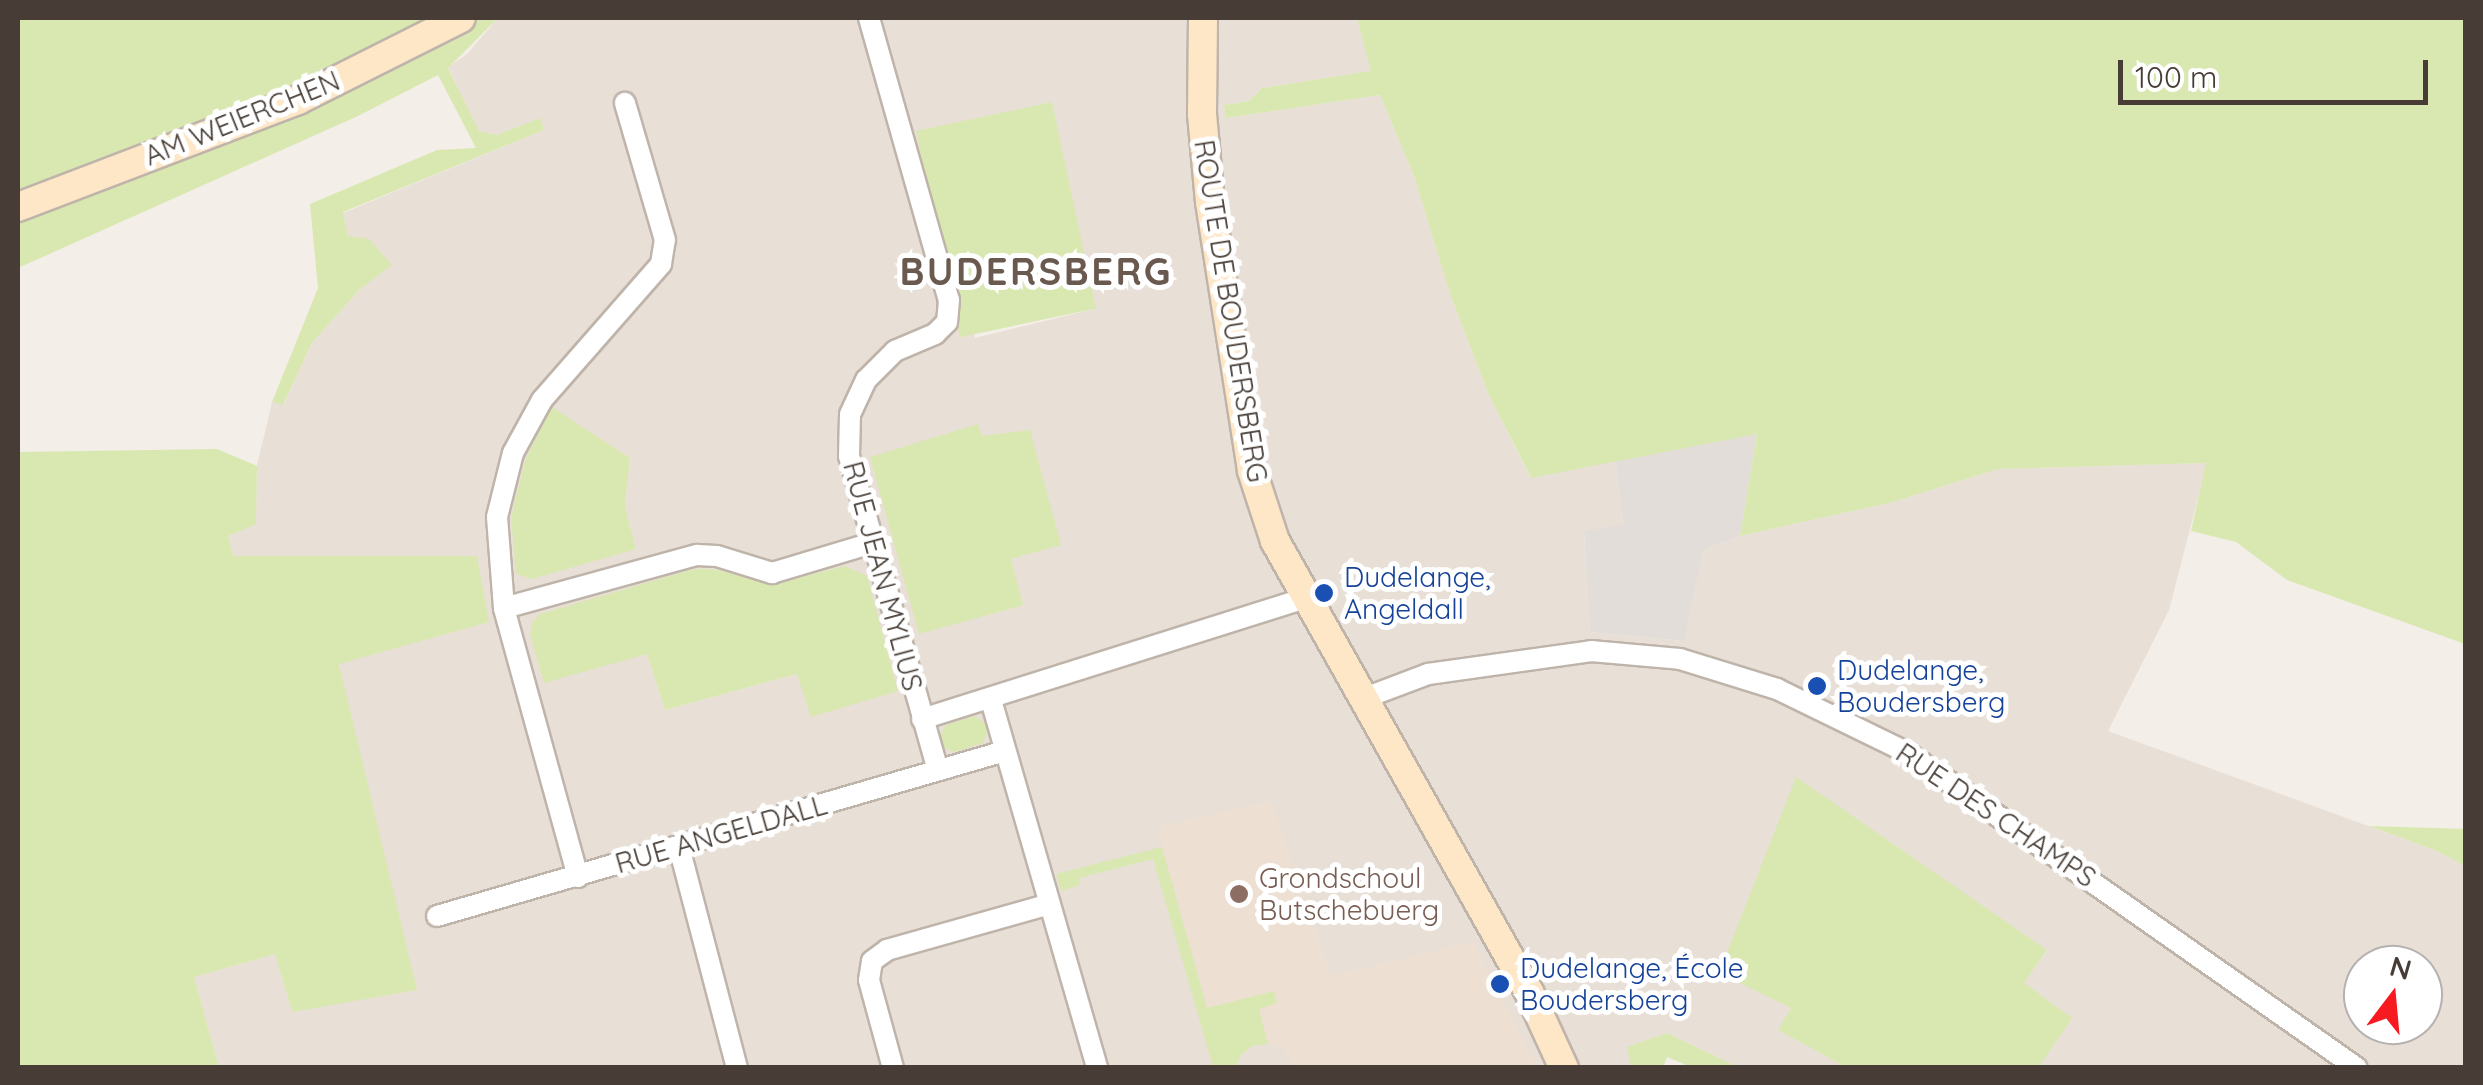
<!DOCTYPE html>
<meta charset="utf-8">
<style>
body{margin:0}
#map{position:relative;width:2483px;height:1085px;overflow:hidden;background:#f4eee8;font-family:Quicksand,sans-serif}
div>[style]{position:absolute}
.residential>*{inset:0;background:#e8dfd6}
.industrial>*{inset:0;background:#e3ddd9}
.education>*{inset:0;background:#ede0d2}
.green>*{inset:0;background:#d9e8b1;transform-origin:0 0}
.roads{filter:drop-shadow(2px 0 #bfb4aa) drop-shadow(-2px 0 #bfb4aa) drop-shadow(0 2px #bfb4aa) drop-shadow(0 -2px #bfb4aa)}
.minor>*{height:20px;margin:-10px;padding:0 10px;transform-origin:10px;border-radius:10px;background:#fff}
.secondary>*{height:28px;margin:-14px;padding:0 14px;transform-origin:14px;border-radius:14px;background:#fee7c7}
.dots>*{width:28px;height:28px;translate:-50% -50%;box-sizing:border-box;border:5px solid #fff;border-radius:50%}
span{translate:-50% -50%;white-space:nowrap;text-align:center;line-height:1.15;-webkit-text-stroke:10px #fff;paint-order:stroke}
.street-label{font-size:28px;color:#473d36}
.transit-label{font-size:28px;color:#164399}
.left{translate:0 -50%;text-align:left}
.education-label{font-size:28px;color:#785e54}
.district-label{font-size:38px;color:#6a594e;font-weight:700;letter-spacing:2.5px}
.frame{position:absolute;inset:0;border:20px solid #473d36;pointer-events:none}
.north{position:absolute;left:2343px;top:945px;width:100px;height:100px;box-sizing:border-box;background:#fff;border:2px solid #b5b1af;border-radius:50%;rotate:16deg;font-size:28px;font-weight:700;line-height:40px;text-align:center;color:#473d36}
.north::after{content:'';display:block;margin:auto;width:35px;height:45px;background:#f81a21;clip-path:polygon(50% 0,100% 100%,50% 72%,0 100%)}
.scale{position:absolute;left:2118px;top:60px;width:310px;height:45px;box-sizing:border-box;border:5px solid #473d36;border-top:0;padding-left:12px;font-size:30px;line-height:35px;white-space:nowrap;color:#473d36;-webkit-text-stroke:8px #fff;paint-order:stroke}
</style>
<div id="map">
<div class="residential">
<div style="clip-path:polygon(evenodd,498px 18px,1357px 18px,1372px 71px,1262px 88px,1249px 101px,1224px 105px,1226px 118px,1380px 95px,1414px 176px,1450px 294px,1488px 393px,1530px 477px,1615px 459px,1623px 524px,1584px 532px,1590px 632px,1683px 641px,1703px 550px,1740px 536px,1893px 502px,1998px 469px,2207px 463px,2169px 610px,2108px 731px,2437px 851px,2466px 866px,2465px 1068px,2039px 1067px,2071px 1019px,2023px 983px,2047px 951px,1791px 1008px,1779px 1030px,1846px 1067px,1738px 1067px,1667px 1033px,1628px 1047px,1631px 1068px,219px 1067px,194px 977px,275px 954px,292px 1012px,361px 767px,339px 663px,488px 622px,232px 556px,228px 536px,256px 523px,257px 466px,272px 402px,284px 404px,312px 343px,360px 289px,391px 265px,348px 236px,343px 213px,544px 130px,539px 119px,497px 135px,478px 131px,448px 67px,467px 54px,498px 18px,1052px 103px,1094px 309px,975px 338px,918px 138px,1052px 103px,498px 18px,630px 458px,625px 506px,636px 549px,517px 574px,630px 458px,498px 18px,844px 566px,797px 674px,665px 710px,647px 654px,714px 569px,772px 585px,844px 566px,498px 18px,2363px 965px,2423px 965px,2423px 1025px,2363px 1025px,2363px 965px)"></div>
</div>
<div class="industrial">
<div style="clip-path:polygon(1757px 434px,1740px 536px,1703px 550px,1684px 641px,1590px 632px,1584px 531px,1623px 524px,1615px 459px)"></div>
</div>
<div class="education">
<div style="clip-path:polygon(1271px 801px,1331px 976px,1473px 941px,1537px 1067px,1297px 1067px,1282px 1048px,1268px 1044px,1259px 1008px,1207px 1008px,1157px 827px)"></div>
</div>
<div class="green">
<div style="clip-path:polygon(18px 18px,498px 18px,448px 68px,479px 131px,497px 135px,540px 118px,544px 130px,343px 212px,348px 236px,369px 239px,392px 265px,360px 289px,312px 343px,283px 405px,272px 402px,318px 288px,310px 204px,437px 150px,476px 148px,438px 75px,358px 116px,18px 268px)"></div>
<div style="clip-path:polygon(1357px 18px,2465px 18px,2465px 644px,2287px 580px,2236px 542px,2191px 531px,2206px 463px,1998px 469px,1893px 502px,1740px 536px,1757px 434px,1531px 478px,1488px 393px,1450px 294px,1414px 176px,1380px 95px,1226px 118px,1224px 105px,1249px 101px,1262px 88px,1371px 71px)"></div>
<div style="left:1052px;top:102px;width:211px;height:139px;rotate:78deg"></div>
<div style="clip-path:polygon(552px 407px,630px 458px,625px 506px,636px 549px,532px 579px,516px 574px,511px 517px,526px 458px)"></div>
<div style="clip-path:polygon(978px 424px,982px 436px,1030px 430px,1061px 545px,1011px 559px,1023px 605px,919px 634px,870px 457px)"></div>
<div style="clip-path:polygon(217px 449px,257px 466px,256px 524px,228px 536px,233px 556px,477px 556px,489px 622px,339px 664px,417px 990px,292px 1012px,275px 954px,194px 977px,219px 1067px,18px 1067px,18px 452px)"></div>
<div style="clip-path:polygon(844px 566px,867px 576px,898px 691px,811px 717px,797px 674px,665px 710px,647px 654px,544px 683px,530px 635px,532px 623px,540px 614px,694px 569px,714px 569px,772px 585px)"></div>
<div style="clip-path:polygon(975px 716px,989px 727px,983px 743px,954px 752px,943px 747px,940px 735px,946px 725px)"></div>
<div style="clip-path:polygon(1796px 777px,2047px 950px,2024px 983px,2072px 1018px,2039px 1067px,1846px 1067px,1778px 1030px,1791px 1008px,1719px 973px)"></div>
<div style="clip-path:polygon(2369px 826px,2465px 829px,2465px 866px,2437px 851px)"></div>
<div style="clip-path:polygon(1162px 847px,1207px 1008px,1274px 991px,1277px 1003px,1259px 1009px,1268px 1044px,1252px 1046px,1240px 1056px,1236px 1067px,1213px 1067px,1153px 859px,1079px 878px,1080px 885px,1061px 891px,1056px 874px)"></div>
<div style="clip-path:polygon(1667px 1033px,1738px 1067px,1691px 1067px,1667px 1057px,1663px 1067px,1631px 1067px,1627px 1047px)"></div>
</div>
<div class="roads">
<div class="minor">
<div style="left:869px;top:18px;width:293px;rotate:74.2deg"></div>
<div style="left:949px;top:300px;width:22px;rotate:95deg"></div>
<div style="left:947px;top:322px;width:17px;rotate:135deg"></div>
<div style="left:935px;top:334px;width:43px;rotate:157deg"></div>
<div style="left:895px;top:351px;width:41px;rotate:135deg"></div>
<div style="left:866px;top:380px;width:38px;rotate:115deg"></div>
<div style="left:850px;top:415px;width:41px;rotate:91.4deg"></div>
<div style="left:849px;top:456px;width:326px;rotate:74.2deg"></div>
<div style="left:504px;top:608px;width:200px;rotate:-15.4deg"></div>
<div style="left:697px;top:555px;width:20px;rotate:3deg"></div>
<div style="left:717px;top:556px;width:58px;rotate:17.2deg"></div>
<div style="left:772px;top:573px;width:104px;rotate:-16.7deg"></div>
<div style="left:1362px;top:699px;width:71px;rotate:-20.7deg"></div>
<div style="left:1428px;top:674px;width:165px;rotate:-8deg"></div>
<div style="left:1591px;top:651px;width:89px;rotate:5.1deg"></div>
<div style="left:1680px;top:659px;width:102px;rotate:17.2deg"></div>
<div style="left:1777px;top:689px;width:146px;rotate:26deg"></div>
<div style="left:1908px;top:753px;width:548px;rotate:35.05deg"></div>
<div style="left:991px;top:700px;width:383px;rotate:73.9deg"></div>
<div style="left:922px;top:719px;width:403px;rotate:-17.5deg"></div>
<div style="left:679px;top:847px;width:228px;rotate:75.3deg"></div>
<div style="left:578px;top:877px;width:279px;rotate:-105.4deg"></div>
<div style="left:504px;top:608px;width:91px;rotate:-94.4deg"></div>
<div style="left:497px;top:517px;width:66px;rotate:-76deg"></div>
<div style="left:513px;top:453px;width:60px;rotate:-61.3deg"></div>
<div style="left:542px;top:400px;width:181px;rotate:-48.8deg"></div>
<div style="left:661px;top:264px;width:24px;rotate:-81deg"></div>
<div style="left:665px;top:240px;width:143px;rotate:-106.3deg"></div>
<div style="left:437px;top:916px;width:591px;rotate:-16.2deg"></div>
<div style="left:893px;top:1068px;width:91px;rotate:-105.3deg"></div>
<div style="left:869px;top:980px;width:19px;rotate:-81deg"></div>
<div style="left:872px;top:961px;width:19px;rotate:-36deg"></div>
<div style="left:887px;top:950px;width:169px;rotate:-15.8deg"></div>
</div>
<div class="secondary">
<div style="left:1203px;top:18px;width:96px;rotate:90.6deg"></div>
<div style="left:1202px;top:114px;width:88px;rotate:84.8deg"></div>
<div style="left:1210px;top:202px;width:272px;rotate:81.1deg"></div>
<div style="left:1252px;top:471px;width:74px;rotate:71.8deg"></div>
<div style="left:1275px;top:541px;width:518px;rotate:60.61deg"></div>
<div style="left:1529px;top:992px;width:84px;rotate:65.3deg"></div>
<div style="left:18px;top:207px;width:300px;rotate:-20.9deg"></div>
<div style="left:298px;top:100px;width:182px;rotate:-26.7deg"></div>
</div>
</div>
<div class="dots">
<div style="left:1324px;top:593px;background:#1a4fb4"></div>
<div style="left:1817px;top:686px;background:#1a4fb4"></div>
<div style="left:1239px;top:894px;background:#8d6e63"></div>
<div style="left:1500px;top:984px;background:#1a4fb4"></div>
</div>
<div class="street-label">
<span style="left:242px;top:118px;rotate:-22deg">AM WEIERCHEN</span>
<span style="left:1231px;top:311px;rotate:81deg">ROUTE DE BOUDERSBERG</span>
<span style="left:883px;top:576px;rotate:75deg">RUE JEAN MYLIUS</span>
<span style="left:1996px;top:815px;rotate:34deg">RUE DES CHAMPS</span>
<span style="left:721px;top:834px;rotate:-16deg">RUE ANGELDALL</span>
</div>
<div class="transit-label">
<span class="left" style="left:1344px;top:593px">Dudelange,<br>Angeldall</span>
<span class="left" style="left:1837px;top:686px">Dudelange,<br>Boudersberg</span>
<span class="left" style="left:1520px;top:984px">Dudelange, École<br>Boudersberg</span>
</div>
<div class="education-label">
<span class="left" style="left:1259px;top:894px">Grondschoul<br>Butschebuerg</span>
</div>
<div class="district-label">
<span style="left:1036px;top:272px">BUDERSBERG</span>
</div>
<div class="frame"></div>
<div class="north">N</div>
<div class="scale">100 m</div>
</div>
